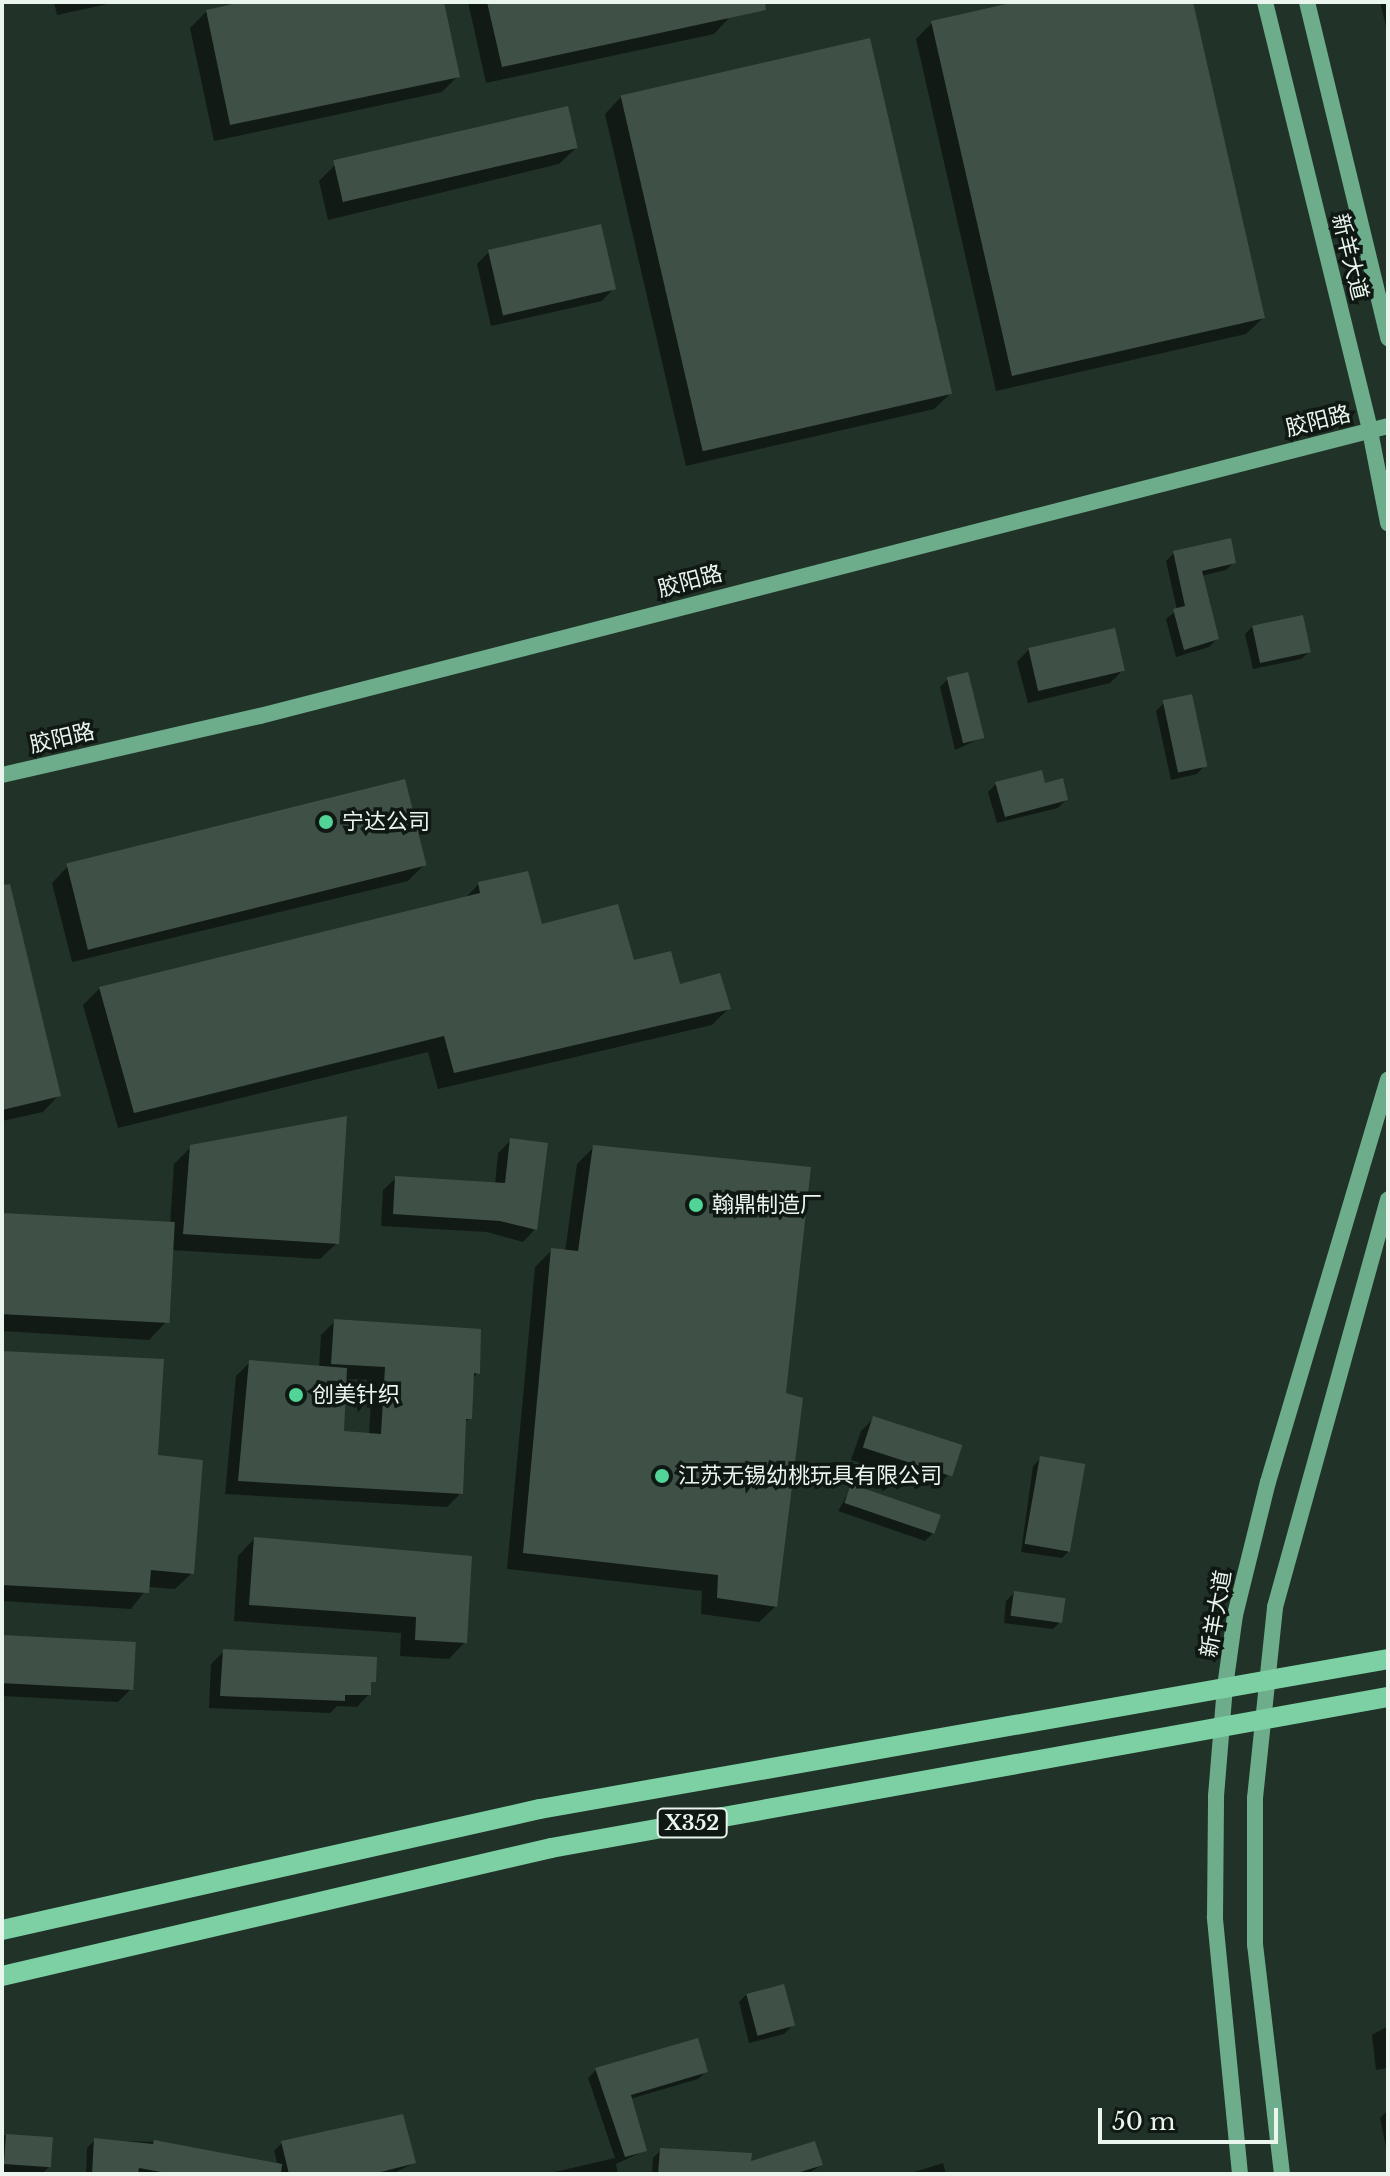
<!DOCTYPE html>
<meta charset="utf-8">
<style>
body{margin:0}
#map{position:relative;width:1390px;height:2176px;overflow:hidden;background:#213228;font-family:"Libre Baskerville","Noto Sans SC",serif}
div>[style]{position:absolute}
.shadow>*{inset:0;background:#0007}
.building>*{inset:0;background:#3f5147;transform-origin:0 0}
.secondary>*{height:16px;margin:-8px;padding:0 8px;transform-origin:8px;border-radius:8px;background:#6dad8b}
.primary>*{height:20px;margin:-10px;padding:0 10px;transform-origin:10px;border-radius:10px;background:#7cd0a4}
.dots>*{width:22px;height:22px;translate:-50% -50%;box-sizing:border-box;border:4px solid #101814;border-radius:50%}
span{translate:-50% -50%;white-space:nowrap;text-align:center;line-height:1.15;-webkit-text-stroke:7px #101814;paint-order:stroke}
.shield-label span{padding:2px 6px;background:#101814;border:2px solid;border-radius:6px;-webkit-text-stroke-width:0}
.shield-label{font-size:20px;color:#eaf5ee;font-weight:700}
.street-label{font-size:22px;color:#eaf5ee}
.poi-label{font-size:22px;color:#eaf5ee}
.left{translate:0 -50%;text-align:left}
.frame{position:absolute;inset:0;border:4px solid #eaf5ee;pointer-events:none}
.scale{position:absolute;left:1098px;top:2108px;width:180px;height:36px;box-sizing:border-box;border:4px solid #eaf5ee;border-top:0;padding-left:10px;font-size:24px;line-height:28px;white-space:nowrap;color:#eaf5ee;-webkit-text-stroke:6px #101814;paint-order:stroke}
</style>
<div id="map">
<div class="shadow">
<div style="clip-path:polygon(54px 2px,117px 2px,57px 15px)"></div>
<div style="clip-path:polygon(252px 2px,442px 2px,458px 76px,442px 92px,214px 141px,190px 28px,206px 12px)"></div>
<div style="clip-path:polygon(468px 2px,727px 2px,730px 17px,714px 34px,486px 83px)"></div>
<div style="clip-path:polygon(1024px 2px,1191px 2px,1263px 318px,1246px 334px,996px 391px,916px 39px,932px 23px)"></div>
<div style="clip-path:polygon(1380px 2px,1388px 2px,1388px 35px)"></div>
<div style="clip-path:polygon(621px 97px,951px 393px,934px 409px,686px 466px,605px 114px)"></div>
<div style="clip-path:polygon(576px 148px,559px 164px,328px 220px,319px 181px,335px 165px)"></div>
<div style="clip-path:polygon(489px 252px,614px 288px,602px 301px,491px 326px,477px 264px)"></div>
<div style="clip-path:polygon(1174px 553px,1234px 562px,1226px 570px,1201px 576px,1217px 639px,1209px 647px,1176px 657px,1166px 619px,1177px 610px,1166px 561px)"></div>
<div style="clip-path:polygon(1253px 626px,1309px 652px,1301px 659px,1253px 669px,1245px 634px)"></div>
<div style="clip-path:polygon(1029px 649px,1122px 671px,1110px 683px,1028px 703px,1017px 662px)"></div>
<div style="clip-path:polygon(948px 679px,983px 737px,955px 750px,940px 687px)"></div>
<div style="clip-path:polygon(1164px 703px,1204px 766px,1197px 774px,1171px 780px,1156px 711px)"></div>
<div style="clip-path:polygon(996px 784px,1044px 785px,1066px 800px,1058px 808px,997px 823px,988px 792px)"></div>
<div style="clip-path:polygon(425px 864px,408px 881px,72px 962px,52px 883px,68px 866px)"></div>
<div style="clip-path:polygon(2px 878px,59px 1095px,43px 1112px,2px 1121px)"></div>
<div style="clip-path:polygon(479px 884px,541px 926px,729px 1008px,712px 1025px,438px 1089px,428px 1052px,118px 1128px,83px 1005px,100px 988px,464px 899px)"></div>
<div style="clip-path:polygon(511px 1140px,535px 1229px,523px 1242px,487px 1232px,381px 1226px,383px 1190px,396px 1178px,495px 1184px,498px 1153px)"></div>
<div style="clip-path:polygon(191px 1147px,337px 1243px,320px 1259px,171px 1250px,165px 1323px,149px 1340px,2px 1331px,2px 1215px,170px 1225px,174px 1164px)"></div>
<div style="clip-path:polygon(594px 1147px,784px 1395px,776px 1606px,759px 1622px,701px 1614px,702px 1591px,507px 1569px,535px 1267px,552px 1250px,565px 1252px,577px 1164px)"></div>
<div style="clip-path:polygon(evenodd,335px 1321px,478px 1373px,471px 1379px,470px 1418px,464px 1423px,461px 1493px,447px 1507px,225px 1494px,236px 1376px,250px 1362px,319px 1368px,321px 1335px,335px 1321px,345px 1379px,372px 1380px,369px 1435px,342px 1433px,345px 1379px)"></div>
<div style="clip-path:polygon(2px 1353px,156px 1457px,192px 1573px,175px 1589px,148px 1587px,131px 1609px,2px 1601px)"></div>
<div style="clip-path:polygon(873px 1419px,949px 1474px,937px 1487px,851px 1460px,861px 1431px)"></div>
<div style="clip-path:polygon(1041px 1458px,1070px 1550px,1062px 1558px,1021px 1552px,1033px 1466px)"></div>
<div style="clip-path:polygon(852px 1487px,933px 1533px,925px 1541px,838px 1511px)"></div>
<div style="clip-path:polygon(254px 1539px,470px 1558px,465px 1642px,449px 1659px,400px 1656px,401px 1633px,234px 1621px,238px 1556px)"></div>
<div style="clip-path:polygon(1014px 1593px,1061px 1621px,1053px 1629px,1004px 1623px,1006px 1601px)"></div>
<div style="clip-path:polygon(2px 1637px,131px 1689px,118px 1702px,2px 1696px)"></div>
<div style="clip-path:polygon(224px 1651px,369px 1694px,357px 1707px,337px 1706px,330px 1713px,209px 1708px,211px 1664px)"></div>
<div style="clip-path:polygon(747px 1994px,792px 2026px,784px 2034px,749px 2043px,739px 2002px)"></div>
<div style="clip-path:polygon(1388px 2026px,1388px 2068px,1376px 2070px,1372px 2035px)"></div>
<div style="clip-path:polygon(596px 2070px,706px 2072px,698px 2079px,630px 2099px,644px 2151px,616px 2164px,618px 2174px,546px 2174px,615px 2158px,588px 2078px)"></div>
<div style="clip-path:polygon(1388px 2110px,1388px 2146px,1386px 2147px,1380px 2118px)"></div>
<div style="clip-path:polygon(2px 2135px,51px 2139px,50px 2166px,42px 2174px,2px 2173px)"></div>
<div style="clip-path:polygon(95px 2140px,154px 2142px,278px 2166px,274px 2151px,282px 2143px,414px 2163px,392px 2174px,86px 2174px,87px 2148px)"></div>
<div style="clip-path:polygon(661px 2150px,748px 2174px,652px 2174px,653px 2158px)"></div>
<div style="clip-path:polygon(943px 2163px,946px 2174px,908px 2174px)"></div>
<div style="clip-path:polygon(821px 2165px,808px 2174px,770px 2174px)"></div>
</div>
<div class="building">
<div style="clip-path:polygon(242px 2px,444px 2px,460px 77px,230px 125px,206px 10px)"></div>
<div style="clip-path:polygon(487px 2px,765px 2px,766px 10px,502px 67px)"></div>
<div style="clip-path:polygon(1015px 2px,1193px 2px,1265px 318px,1012px 376px,931px 21px)"></div>
<div style="left:870px;top:38px;width:365px;height:256px;rotate:77deg"></div>
<div style="left:568px;top:106px;width:43px;height:241px;rotate:77deg"></div>
<div style="left:601px;top:224px;width:67px;height:116px;rotate:77deg"></div>
<div style="clip-path:polygon(1231px 538px,1236px 563px,1202px 571px,1219px 639px,1184px 650px,1173px 609px,1185px 606px,1173px 551px)"></div>
<div style="left:1303px;top:615px;width:38px;height:52px;rotate:78deg"></div>
<div style="left:1115px;top:628px;width:44px;height:89px;rotate:77deg"></div>
<div style="left:968px;top:672px;width:68px;height:22px;rotate:76deg"></div>
<div style="left:1192px;top:694px;width:74px;height:30px;rotate:78deg"></div>
<div style="clip-path:polygon(1042px 770px,1045px 783px,1063px 778px,1068px 800px,1005px 817px,995px 782px)"></div>
<div style="left:405px;top:779px;width:89px;height:349px;rotate:76deg"></div>
<div style="clip-path:polygon(528px 871px,542px 924px,618px 904px,634px 960px,671px 951px,680px 984px,720px 973px,731px 1009px,454px 1073px,444px 1036px,134px 1113px,99px 987px,480px 893px,478px 882px)"></div>
<div style="clip-path:polygon(10px 884px,61px 1096px,2px 1110px,2px 885px)"></div>
<div style="clip-path:polygon(347px 1116px,339px 1244px,183px 1234px,190px 1145px)"></div>
<div style="clip-path:polygon(510px 1138px,548px 1143px,537px 1230px,500px 1221px,393px 1214px,395px 1176px,505px 1183px)"></div>
<div style="clip-path:polygon(593px 1145px,811px 1167px,786px 1393px,803px 1398px,777px 1607px,717px 1598px,718px 1575px,523px 1553px,551px 1248px,578px 1251px)"></div>
<div style="left:2px;top:1213px;width:173px;height:101px;rotate:3deg"></div>
<div style="clip-path:polygon(334px 1319px,481px 1329px,480px 1374px,474px 1373px,472px 1419px,466px 1419px,463px 1494px,238px 1481px,249px 1360px,347px 1368px,344px 1431px,381px 1434px,385px 1367px,331px 1364px)"></div>
<div style="clip-path:polygon(2px 1351px,164px 1359px,158px 1455px,203px 1460px,194px 1574px,151px 1570px,149px 1593px,2px 1585px)"></div>
<div style="left:873px;top:1416px;width:94px;height:33px;rotate:18deg"></div>
<div style="left:1040px;top:1456px;width:46px;height:89px;rotate:10deg"></div>
<div style="left:851px;top:1484px;width:95px;height:20px;rotate:19deg"></div>
<div style="clip-path:polygon(254px 1537px,472px 1556px,467px 1643px,415px 1640px,416px 1617px,249px 1605px)"></div>
<div style="left:1014px;top:1591px;width:52px;height:25px;rotate:8deg"></div>
<div style="left:2px;top:1635px;width:134px;height:48px;rotate:3deg"></div>
<div style="clip-path:polygon(223px 1649px,377px 1657px,376px 1682px,371px 1682px,371px 1695px,345px 1695px,345px 1701px,220px 1696px)"></div>
<div style="left:784px;top:1984px;width:43px;height:39px;rotate:75deg"></div>
<div style="clip-path:polygon(698px 2038px,708px 2072px,631px 2095px,647px 2151px,625px 2157px,595px 2068px)"></div>
<div style="clip-path:polygon(403px 2114px,416px 2163px,373px 2174px,289px 2174px,281px 2141px)"></div>
<div style="left:6px;top:2134px;width:47px;height:30px;rotate:4deg"></div>
<div style="clip-path:polygon(94px 2138px,153px 2144px,154px 2140px,282px 2164px,281px 2174px,172px 2174px,139px 2168px,138px 2174px,92px 2174px)"></div>
<div style="clip-path:polygon(815px 2141px,823px 2165px,794px 2174px,658px 2174px,660px 2148px,752px 2153px,751px 2161px)"></div>
</div>
<div class="secondary">
<div style="left:1265px;top:2px;width:442px;rotate:76.2deg"></div>
<div style="left:1370px;top:431px;width:94px;rotate:78.9deg"></div>
<div style="left:1307px;top:2px;width:346px;rotate:76.4deg"></div>
<div style="left:2px;top:775px;width:265px;rotate:-12.9deg"></div>
<div style="left:260px;top:716px;width:1165px;rotate:-14.42deg"></div>
<div style="left:1240px;top:2174px;width:258px;rotate:-95.6deg"></div>
<div style="left:1215px;top:1917px;width:121px;rotate:-89.5deg"></div>
<div style="left:1216px;top:1796px;width:109px;rotate:-85.3deg"></div>
<div style="left:1225px;top:1687px;width:73px;rotate:-82.1deg"></div>
<div style="left:1235px;top:1615px;width:137px;rotate:-76.1deg"></div>
<div style="left:1268px;top:1482px;width:420px;rotate:-73.4deg"></div>
<div style="left:1282px;top:2174px;width:231px;rotate:-96.7deg"></div>
<div style="left:1255px;top:1945px;width:147px;rotate:-90deg"></div>
<div style="left:1255px;top:1798px;width:192px;rotate:-84deg"></div>
<div style="left:1275px;top:1607px;width:423px;rotate:-74.5deg"></div>
</div>
<div class="primary">
<div style="left:2px;top:1930px;width:551px;rotate:-12.68deg"></div>
<div style="left:540px;top:1809px;width:861px;rotate:-10.03deg"></div>
<div style="left:2px;top:1976px;width:564px;rotate:-13.12deg"></div>
<div style="left:551px;top:1848px;width:851px;rotate:-10.23deg"></div>
</div>
<div class="dots">
<div style="left:326px;top:822px;background:#52d397"></div>
<div style="left:696px;top:1205px;background:#52d397"></div>
<div style="left:296px;top:1395px;background:#52d397"></div>
<div style="left:662px;top:1476px;background:#52d397"></div>
</div>
<div class="shield-label">
<span style="left:692px;top:1823px">X352</span>
</div>
<div class="street-label">
<span style="left:1350px;top:257px;rotate:76deg">新羊大道</span>
<span style="left:1318px;top:421px;rotate:-14deg">胶阳路</span>
<span style="left:690px;top:581px;rotate:-15deg">胶阳路</span>
<span style="left:62px;top:738px;rotate:-13deg">胶阳路</span>
<span style="left:1216px;top:1614px;rotate:-80deg">新羊大道</span>
</div>
<div class="poi-label">
<span class="left" style="left:342px;top:822px">宁达公司</span>
<span class="left" style="left:712px;top:1205px">翰鼎制造厂</span>
<span class="left" style="left:312px;top:1395px">创美针织</span>
<span class="left" style="left:678px;top:1476px">江苏无锡幼桃玩具有限公司</span>
</div>
<div class="frame"></div>
<div class="scale">50 m</div>
</div>
